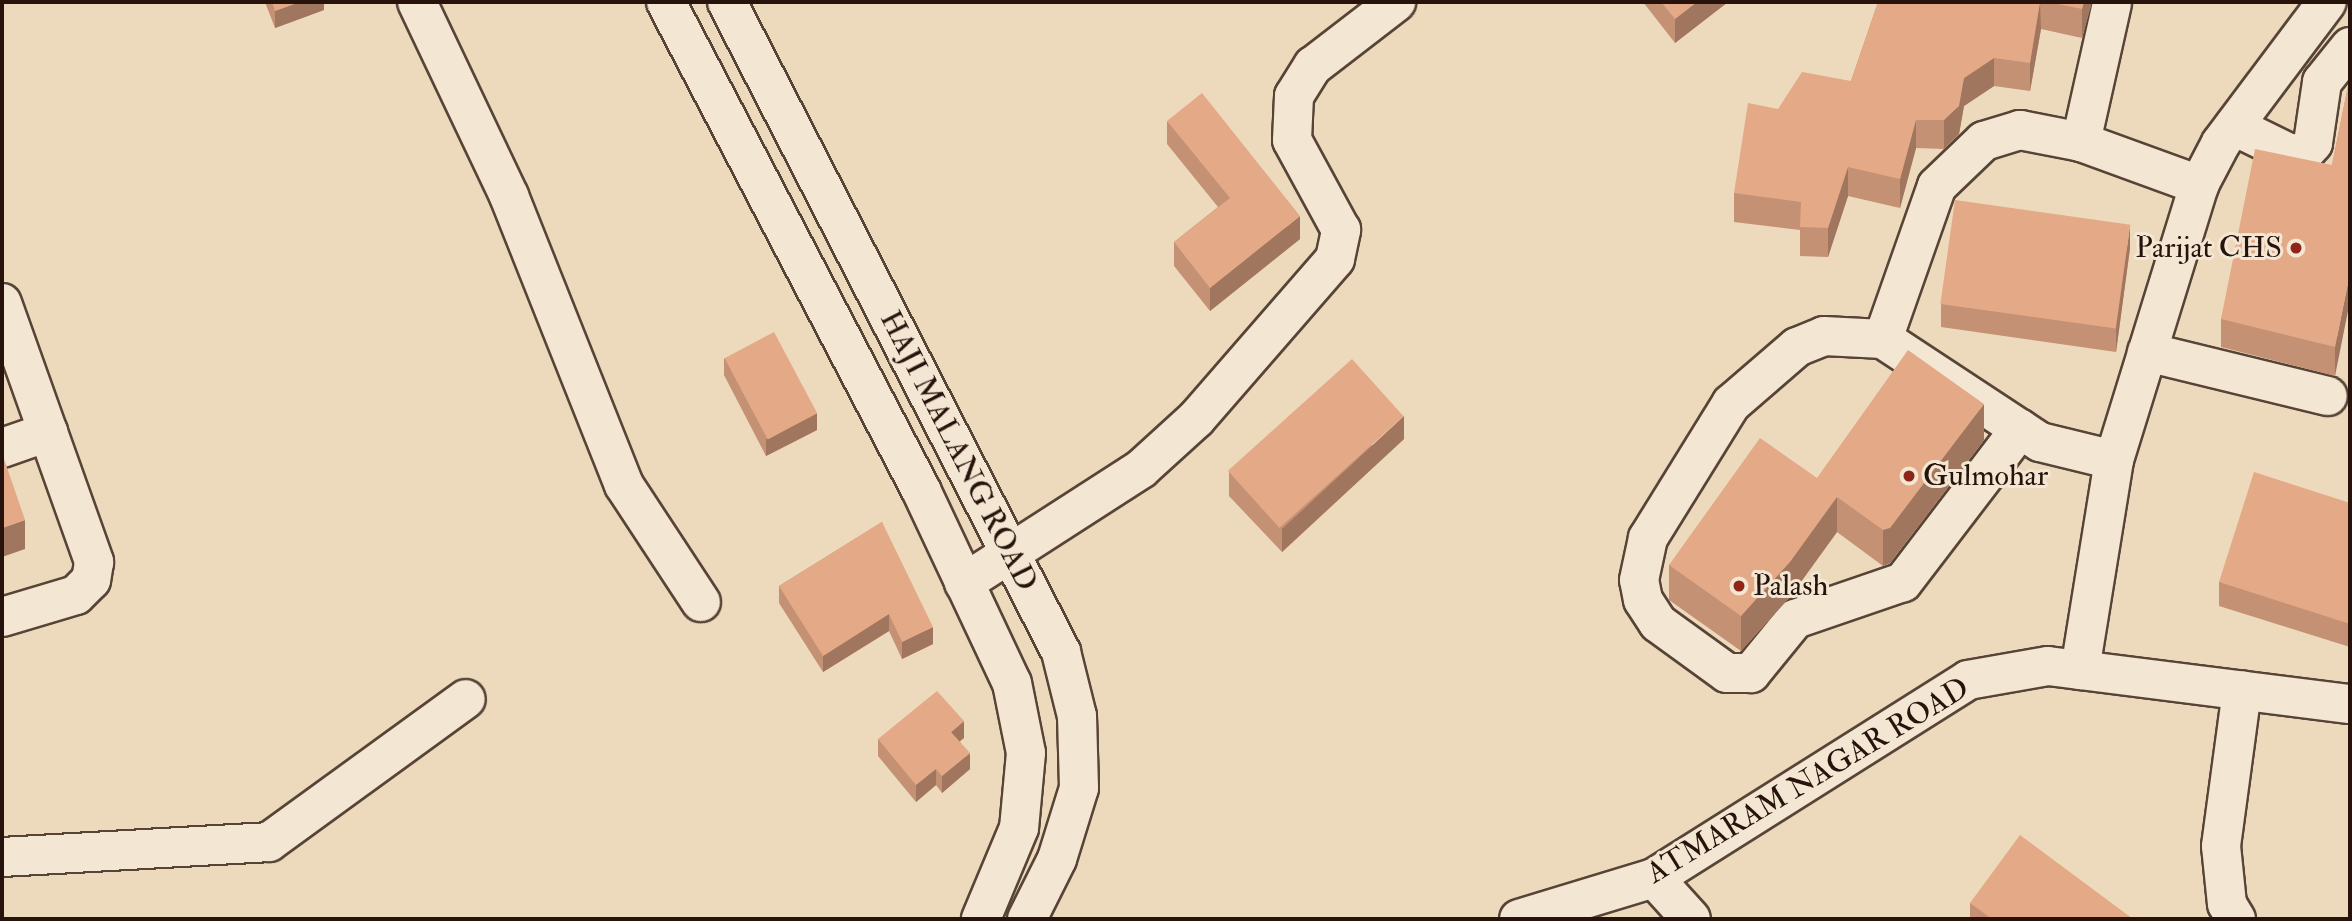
<!DOCTYPE html>
<style>
body{margin:0}
#map{position:relative;width:2352px;height:921px;overflow:hidden;background:#edd9bb;font-family:"IM FELL Double Pica",serif}
div>[style]{position:absolute}
.roads{filter:drop-shadow(2px 0 #584437) drop-shadow(-2px 0 #584437) drop-shadow(0 2px #584437) drop-shadow(0 -2px #584437)}
.street>*{height:38px;margin:-19px;padding:0 19px;transform-origin:19px;border-radius:19px;background:#f3e6d3}
.secondary>*{height:38px;margin:-19px;padding:0 19px;transform-origin:19px;border-radius:19px;background:#f3e6d3}
.wall>*{inset:0;background:#c49174}
.shaded-wall>*{inset:0;background:#a0765e}
.building>*{inset:0;background:#e4a987;transform-origin:0 0}
.dots>*{width:19px;height:19px;translate:-50% -50%;box-sizing:border-box;border:4px solid #f3e6d3;border-radius:50%}
span{translate:-50% -50%;white-space:nowrap;text-align:center;line-height:1.15;-webkit-text-stroke:6px #f3e6d3;paint-order:stroke}
.poi-label{font-size:30px;color:#27130b}
.right{translate:-100% -50%;text-align:right}
.left{translate:0 -50%;text-align:left}
.street-label{font-size:30px;color:#27130b}
.frame{position:absolute;inset:0;border:4px solid #27130b;pointer-events:none}
</style>
<div id="map">
<div class="roads">
<div class="street">
<div style="left:417px;top:2px;width:215px;rotate:64.6deg"></div>
<div style="left:509px;top:196px;width:311px;rotate:68.3deg"></div>
<div style="left:624px;top:485px;width:140px;rotate:56.7deg"></div>
<div style="left:2234px;top:126px;width:64px;rotate:26.2deg"></div>
<div style="left:2291px;top:154px;width:14px;rotate:-8deg"></div>
<div style="left:2305px;top:152px;width:12px;rotate:-48deg"></div>
<div style="left:2313px;top:143px;width:62px;rotate:-81.6deg"></div>
<div style="left:2322px;top:82px;width:45px;rotate:-51.3deg"></div>
<div style="left:2081px;top:142px;width:142px;rotate:-77.4deg"></div>
<div style="left:2px;top:303px;width:275px;rotate:70.4deg"></div>
<div style="left:94px;top:562px;width:18px;rotate:99deg"></div>
<div style="left:91px;top:580px;width:21px;rotate:135deg"></div>
<div style="left:76px;top:595px;width:77px;rotate:163.4deg"></div>
<div style="left:1883px;top:339px;width:162px;rotate:-70.6deg"></div>
<div style="left:1937px;top:186px;width:65px;rotate:-43.8deg"></div>
<div style="left:1984px;top:141px;width:38px;rotate:-17deg"></div>
<div style="left:2020px;top:130px;width:62px;rotate:11.1deg"></div>
<div style="left:2081px;top:142px;width:126px;rotate:20deg"></div>
<div style="left:2147px;top:352px;width:186px;rotate:13.7deg"></div>
<div style="left:2020px;top:429px;width:193px;rotate:127.4deg"></div>
<div style="left:1903px;top:582px;width:114px;rotate:161.1deg"></div>
<div style="left:1795px;top:619px;width:70px;rotate:129.2deg"></div>
<div style="left:1751px;top:673px;width:24px;rotate:180deg"></div>
<div style="left:1727px;top:673px;width:85px;rotate:-144.1deg"></div>
<div style="left:1658px;top:623px;width:27px;rotate:-123deg"></div>
<div style="left:1643px;top:600px;width:20px;rotate:-101deg"></div>
<div style="left:1639px;top:580px;width:43px;rotate:-77.9deg"></div>
<div style="left:1648px;top:538px;width:158px;rotate:-58.2deg"></div>
<div style="left:1731px;top:404px;width:87px;rotate:-40.8deg"></div>
<div style="left:1797px;top:347px;width:29px;rotate:-22deg"></div>
<div style="left:1824px;top:336px;width:59px;rotate:2.9deg"></div>
<div style="left:1883px;top:339px;width:164px;rotate:33.3deg"></div>
<div style="left:2020px;top:429px;width:24px;rotate:33deg"></div>
<div style="left:2040px;top:442px;width:76px;rotate:13.7deg"></div>
<div style="left:2px;top:448px;width:49px;rotate:-19.2deg"></div>
<div style="left:964px;top:583px;width:211px;rotate:-32.8deg"></div>
<div style="left:1141px;top:469px;width:74px;rotate:-42.3deg"></div>
<div style="left:1196px;top:419px;width:212px;rotate:-49deg"></div>
<div style="left:1335px;top:259px;width:30px;rotate:-78deg"></div>
<div style="left:1341px;top:230px;width:102px;rotate:-118.6deg"></div>
<div style="left:1292px;top:140px;width:44px;rotate:-87.4deg"></div>
<div style="left:1294px;top:96px;width:36px;rotate:-58deg"></div>
<div style="left:1313px;top:66px;width:105px;rotate:-37.6deg"></div>
<div style="left:2080px;top:670px;width:213px;rotate:-80.8deg"></div>
<div style="left:2114px;top:460px;width:288px;rotate:-72.8deg"></div>
<div style="left:2199px;top:185px;width:47px;rotate:-62.4deg"></div>
<div style="left:2221px;top:143px;width:176px;rotate:-53.1deg"></div>
<div style="left:2px;top:857px;width:267px;rotate:-3.2deg"></div>
<div style="left:269px;top:842px;width:243px;rotate:-36deg"></div>
<div style="left:1654px;top:878px;width:55px;rotate:47.9deg"></div>
<div style="left:1519px;top:919px;width:141px;rotate:-16.9deg"></div>
<div style="left:1654px;top:878px;width:371px;rotate:-32.2deg"></div>
<div style="left:1968px;top:680px;width:81px;rotate:-9.9deg"></div>
<div style="left:2048px;top:666px;width:304px;rotate:7.2deg"></div>
<div style="left:2236px;top:919px;width:17px;rotate:-121deg"></div>
<div style="left:2227px;top:904px;width:58px;rotate:-95.9deg"></div>
<div style="left:2221px;top:846px;width:157px;rotate:-82.3deg"></div>
</div>
<div class="secondary">
<div style="left:666px;top:2px;width:551px;rotate:62.41deg"></div>
<div style="left:921px;top:490px;width:213px;rotate:64.8deg"></div>
<div style="left:1012px;top:683px;width:71px;rotate:78.7deg"></div>
<div style="left:1026px;top:753px;width:75px;rotate:95.3deg"></div>
<div style="left:1019px;top:828px;width:99px;rotate:112.7deg"></div>
<div style="left:727px;top:2px;width:731px;rotate:62.8deg"></div>
<div style="left:1061px;top:652px;width:66px;rotate:76deg"></div>
<div style="left:1077px;top:716px;width:72px;rotate:88.4deg"></div>
<div style="left:1079px;top:788px;width:74px;rotate:107.2deg"></div>
<div style="left:1057px;top:859px;width:67px;rotate:116.6deg"></div>
</div>
</div>
<div class="wall">
<div style="clip-path:polygon(265px 2px,324px 2px,324px 10px,275px 28px)"></div>
<div style="clip-path:polygon(1643px 2px,1728px 2px,1675px 43px)"></div>
<div style="clip-path:polygon(1878px 2px,2092px 2px,2082px 38px,2041px 29px,2030px 91px,1994px 86px,1964px 106px,1959px 134px,1944px 149px,1916px 148px,1900px 208px,1848px 196px,1828px 257px,1800px 256px,1800px 230px,1734px 222px,1734px 193px,1778px 109px,1851px 81px)"></div>
<div style="clip-path:polygon(2350px 76px,2335px 376px,2221px 347px,2221px 319px,2332px 165px)"></div>
<div style="clip-path:polygon(1167px 121px,1300px 239px,1210px 311px,1174px 266px,1174px 242px,1218px 207px,1167px 144px)"></div>
<div style="clip-path:polygon(2130px 248px,2116px 352px,1941px 327px,1941px 304px)"></div>
<div style="clip-path:polygon(724px 358px,817px 430px,766px 456px,724px 375px)"></div>
<div style="clip-path:polygon(1404px 439px,1282px 552px,1229px 496px,1229px 472px)"></div>
<div style="clip-path:polygon(1984px 440px,1890px 563px,1883px 566px,1837px 532px,1790px 597px,1741px 651px,1669px 600px,1669px 565px,1817px 478px)"></div>
<div style="clip-path:polygon(2350px 503px,2350px 647px,2219px 606px,2219px 582px)"></div>
<div style="clip-path:polygon(882px 522px,933px 644px,902px 659px,889px 631px,823px 672px,779px 603px,779px 586px)"></div>
<div style="clip-path:polygon(964px 738px,960px 741px,970px 769px,942px 793px,936px 785px,916px 802px,878px 756px,878px 739px)"></div>
<div style="clip-path:polygon(1970px 903px,2133px 919px,1970px 919px)"></div>
</div>
<div class="shaded-wall">
<div style="clip-path:polygon(300px 2px,324px 2px,324px 10px,275px 28px,275px 11px)"></div>
<div style="clip-path:polygon(1697px 2px,1728px 2px,1675px 43px,1675px 19px)"></div>
<div style="clip-path:polygon(2040px 2px,2041px 29px,2030px 91px,2030px 63px)"></div>
<div style="clip-path:polygon(2084px 2px,2092px 2px,2082px 38px,2082px 9px)"></div>
<div style="clip-path:polygon(1994px 58px,1994px 86px,1964px 106px,1959px 134px,1944px 149px,1944px 120px,1964px 78px)"></div>
<div style="clip-path:polygon(1916px 120px,1916px 148px,1900px 208px,1900px 179px)"></div>
<div style="clip-path:polygon(1848px 167px,1848px 196px,1828px 257px,1828px 228px)"></div>
<div style="clip-path:polygon(1300px 216px,1300px 239px,1210px 311px,1210px 288px)"></div>
<div style="clip-path:polygon(2130px 225px,2130px 248px,2116px 352px,2116px 328px)"></div>
<div style="clip-path:polygon(2350px 273px,2350px 301px,2335px 376px,2335px 347px)"></div>
<div style="clip-path:polygon(1984px 404px,1984px 440px,1890px 563px,1883px 566px,1883px 530px)"></div>
<div style="clip-path:polygon(817px 413px,817px 430px,766px 456px,766px 439px)"></div>
<div style="clip-path:polygon(1404px 416px,1404px 439px,1282px 552px,1282px 529px)"></div>
<div style="clip-path:polygon(1837px 497px,1837px 532px,1790px 597px,1741px 651px,1741px 616px)"></div>
<div style="clip-path:polygon(25px 520px,25px 549px,2px 557px,2px 528px)"></div>
<div style="clip-path:polygon(889px 614px,889px 631px,823px 672px,823px 656px)"></div>
<div style="clip-path:polygon(933px 627px,933px 644px,902px 659px,902px 642px)"></div>
<div style="clip-path:polygon(964px 721px,964px 738px,951px 748px,951px 732px)"></div>
<div style="clip-path:polygon(970px 753px,970px 769px,942px 793px,942px 776px)"></div>
<div style="clip-path:polygon(936px 769px,936px 785px,916px 802px,916px 785px)"></div>
</div>
<div class="building">
<div style="clip-path:polygon(272px 2px,300px 2px,275px 11px)"></div>
<div style="clip-path:polygon(1661px 2px,1697px 2px,1675px 19px)"></div>
<div style="clip-path:polygon(1878px 2px,2040px 2px,2030px 63px,1994px 58px,1964px 78px,1959px 106px,1944px 120px,1916px 120px,1900px 179px,1848px 167px,1828px 228px,1800px 227px,1801px 202px,1734px 193px,1748px 103px,1778px 109px,1802px 72px,1851px 81px)"></div>
<div style="clip-path:polygon(2048px 2px,2084px 2px,2082px 9px)"></div>
<div style="clip-path:polygon(2350px 76px,2350px 273px,2335px 347px,2221px 319px,2255px 149px,2332px 165px)"></div>
<div style="clip-path:polygon(1202px 93px,1300px 216px,1210px 288px,1174px 242px,1230px 198px,1167px 121px)"></div>
<div style="left:1955px;top:200px;width:177px;height:105px;rotate:8deg"></div>
<div style="left:774px;top:332px;width:92px;height:56px;rotate:62deg"></div>
<div style="clip-path:polygon(1908px 350px,1984px 404px,1890px 528px,1883px 530px,1837px 497px,1790px 562px,1741px 616px,1669px 565px,1760px 438px,1817px 478px)"></div>
<div style="left:1352px;top:359px;width:77px;height:167px;rotate:48deg"></div>
<div style="clip-path:polygon(2px 453px,25px 520px,2px 528px)"></div>
<div style="clip-path:polygon(2254px 472px,2350px 503px,2350px 624px,2219px 582px)"></div>
<div style="clip-path:polygon(882px 522px,933px 627px,902px 642px,889px 614px,823px 656px,779px 586px)"></div>
<div style="clip-path:polygon(937px 691px,964px 721px,951px 732px,970px 753px,942px 776px,936px 769px,916px 785px,878px 739px)"></div>
<div style="clip-path:polygon(2020px 835px,2133px 919px,1992px 919px,1970px 903px)"></div>
</div>
<div class="dots">
<div style="left:2296px;top:248px;background:#8f2418"></div>
<div style="left:1909px;top:476px;background:#8f2418"></div>
<div style="left:1739px;top:586px;background:#8f2418"></div>
</div>
<div class="poi-label">
<span class="right" style="left:2282px;top:248px">Parijat CHS</span>
<span class="left" style="left:1923px;top:476px">Gulmohar</span>
<span class="left" style="left:1753px;top:586px">Palash</span>
</div>
<div class="street-label">
<span style="left:958px;top:451px;rotate:63deg">HAJI MALANG ROAD</span>
<span style="left:1808px;top:781px;rotate:-31deg">ATMARAM NAGAR ROAD</span>
</div>
<div class="frame"></div>
</div>
